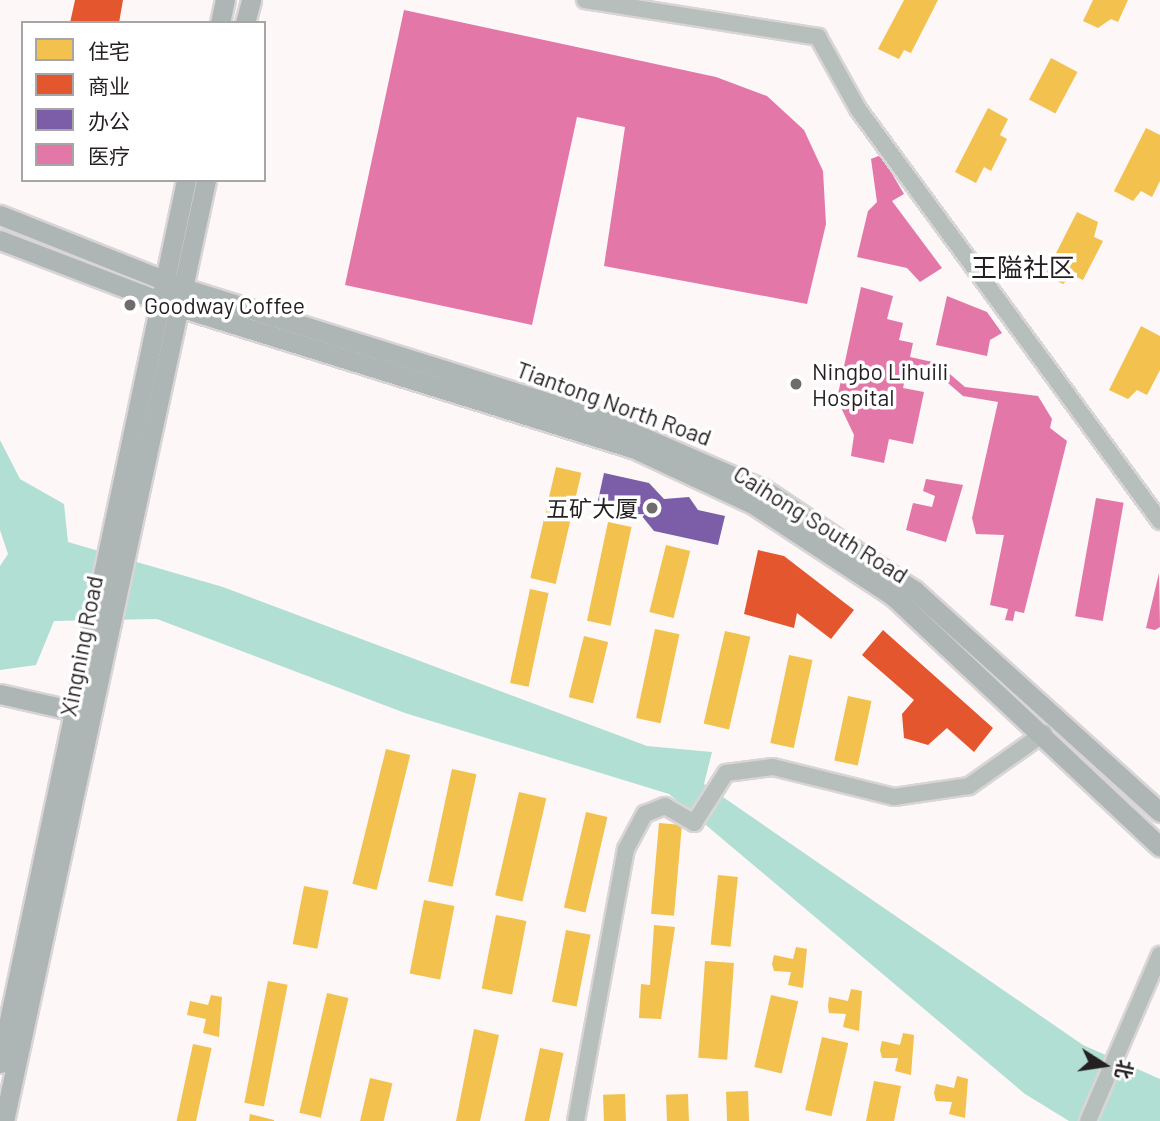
<!DOCTYPE html>
<meta charset="utf-8">
<style>
body{margin:0}
#map{position:relative;width:1160px;height:1121px;overflow:hidden;background:#fdf7f8;font-family:Barlow,"Noto Sans SC",sans-serif}
div>[style]{position:absolute}
.water>*{inset:0;background:#b1dfd4}
.homes>*{inset:0;background:#f2c14e;transform-origin:0 0}
.shops>*{inset:0;background:#e4572e}
.offices>*{inset:0;background:#7b5ea7}
.health>*{inset:0;background:#e377a8;transform-origin:0 0}
.roads{filter:drop-shadow(2px 0 #d9d5d6) drop-shadow(-2px 0 #d9d5d6) drop-shadow(0 2px #d9d5d6) drop-shadow(0 -2px #d9d5d6)}
.minor>*{height:16px;margin:-8px;padding:0 8px;transform-origin:8px;border-radius:8px;background:#b7bfbc}
.major>*{height:19px;margin:-9.5px;padding:0 9.5px;transform-origin:9.5px;border-radius:9.5px;background:#aeb6b5}
.dots>*{width:19px;height:19px;translate:-50% -50%;box-sizing:border-box;border:4px solid #fff;border-radius:50%}
span{translate:-50% -50%;white-space:nowrap;text-align:center;line-height:1.15;-webkit-text-stroke:7px #fff;paint-order:stroke}
.poi-label{font-size:23px;color:#241f20}
.left{translate:0 -50%;text-align:left}
.right{translate:-100% -50%;text-align:right}
.street-label{font-size:23px;color:#241f20}
.quarter-label{font-size:26px;color:#241f20}
.legend{position:absolute;left:21px;top:21px;width:245px;height:161px;box-sizing:border-box;background:#fff;border:2px solid #a7a5a6;margin:0;padding:9px 12px;list-style:none;font-size:21px;color:#241f20}
.legend li{display:flex;align-items:center;gap:14px;height:35px}
.legend b{width:35px;border:2px solid #a7a5a6}
.north{position:absolute;left:1069px;top:1030px;width:70px;height:70px;-webkit-text-stroke:5px #fff;paint-order:stroke;rotate:102deg;font-size:19px;font-weight:700;line-height:28px;text-align:center;color:#241f20}
.north::after{content:'';display:block;margin:auto;width:24px;height:32px;background:#241f20;clip-path:polygon(50% 0,100% 100%,50% 72%,0 100%)}
</style>
<div id="map">
<div class="water">
<div style="clip-path:polygon(0 440px,20px 479px,64px 504px,68px 542px,223px 587px,647px 746px,712px 752px,704px 784px,1083px 1045px,1160px 1079px,1160px 1121px,1069px 1121px,1025px 1094px,669px 794px,405px 713px,157px 619px,54px 621px,36px 665px,0 670px,0 566px,8px 554px,0 530px)"></div>
</div>
<div class="homes">
<div style="clip-path:polygon(904px 0,938px 0,911px 53px,904px 50px,899px 59px,878px 49px)"></div>
<div style="clip-path:polygon(1093px 0,1128px 0,1118px 22px,1111px 19px,1098px 28px,1083px 21px)"></div>
<div style="left:1051px;top:58px;width:30px;height:47px;rotate:28deg"></div>
<div style="clip-path:polygon(988px 108px,1008px 119px,1000px 135px,1007px 139px,991px 171px,984px 167px,976px 183px,955px 172px)"></div>
<div style="clip-path:polygon(1146px 128px,1160px 135px,1160px 181px,1152px 197px,1141px 191px,1133px 201px,1114px 191px)"></div>
<div style="clip-path:polygon(1077px 212px,1098px 222px,1094px 237px,1103px 241px,1083px 280px,1072px 275px,1063px 284px,1045px 275px)"></div>
<div style="clip-path:polygon(1141px 326px,1160px 336px,1160px 370px,1147px 395px,1137px 390px,1128px 399px,1109px 390px)"></div>
<div style="left:556px;top:467px;width:26px;height:114px;rotate:13deg"></div>
<div style="left:608px;top:522px;width:24px;height:101px;rotate:12deg"></div>
<div style="left:666px;top:545px;width:25px;height:69px;rotate:14deg"></div>
<div style="left:530px;top:589px;width:19px;height:96px;rotate:12deg"></div>
<div style="left:655px;top:629px;width:25px;height:91px;rotate:12deg"></div>
<div style="left:725px;top:631px;width:26px;height:95px;rotate:13deg"></div>
<div style="left:584px;top:636px;width:25px;height:63px;rotate:14deg"></div>
<div style="left:789px;top:655px;width:24px;height:90px;rotate:12deg"></div>
<div style="left:848px;top:696px;width:24px;height:66px;rotate:12deg"></div>
<div style="left:386px;top:749px;width:25px;height:139px;rotate:14deg"></div>
<div style="left:452px;top:769px;width:25px;height:115px;rotate:12deg"></div>
<div style="left:519px;top:792px;width:28px;height:106px;rotate:13deg"></div>
<div style="left:586px;top:812px;width:22px;height:98px;rotate:13deg"></div>
<div style="left:659px;top:823px;width:23px;height:91px;rotate:5deg"></div>
<div style="left:718px;top:875px;width:20px;height:70px;rotate:6deg"></div>
<div style="left:304px;top:886px;width:25px;height:59px;rotate:11deg"></div>
<div style="left:424px;top:900px;width:31px;height:75px;rotate:11deg"></div>
<div style="left:496px;top:915px;width:31px;height:75px;rotate:11deg"></div>
<div style="clip-path:polygon(654px 925px,675px 927px,661px 1019px,639px 1018px,641px 984px,650px 985px)"></div>
<div style="left:566px;top:930px;width:25px;height:73px;rotate:11deg"></div>
<div style="clip-path:polygon(796px 947px,807px 949px,803px 988px,788px 985px,791px 972px,774px 971px,772px 964px,774px 955px,793px 959px)"></div>
<div style="left:705px;top:961px;width:29px;height:97px;rotate:4deg"></div>
<div style="left:268px;top:981px;width:20px;height:124px;rotate:11deg"></div>
<div style="clip-path:polygon(851px 989px,862px 991px,859px 1031px,843px 1027px,846px 1014px,829px 1013px,828px 1006px,829px 997px,848px 1001px)"></div>
<div style="left:327px;top:993px;width:22px;height:123px;rotate:13deg"></div>
<div style="clip-path:polygon(211px 995px,222px 997px,219px 1037px,203px 1033px,206px 1019px,187px 1015px,190px 1001px,208px 1005px)"></div>
<div style="left:771px;top:995px;width:28px;height:74px;rotate:13deg"></div>
<div style="clip-path:polygon(474px 1029px,499px 1035px,480px 1121px,456px 1121px)"></div>
<div style="clip-path:polygon(903px 1033px,914px 1035px,911px 1075px,895px 1071px,898px 1058px,882px 1058px,880px 1050px,882px 1041px,900px 1045px)"></div>
<div style="left:822px;top:1037px;width:27px;height:75px;rotate:13deg"></div>
<div style="left:193px;top:1044px;width:19px;height:79px;rotate:12deg"></div>
<div style="left:540px;top:1048px;width:24px;height:75px;rotate:12deg"></div>
<div style="clip-path:polygon(957px 1076px,968px 1079px,965px 1118px,949px 1114px,952px 1102px,936px 1101px,934px 1093px,936px 1084px,954px 1088px)"></div>
<div style="left:370px;top:1078px;width:23px;height:44px;rotate:13deg"></div>
<div style="clip-path:polygon(874px 1081px,901px 1086px,894px 1121px,866px 1121px)"></div>
<div style="left:748px;top:1091px;width:30px;height:22px;rotate:88deg"></div>
<div style="left:625px;top:1094px;width:27px;height:22px;rotate:88deg"></div>
<div style="left:688px;top:1094px;width:27px;height:22px;rotate:88deg"></div>
<div style="clip-path:polygon(250px 1114px,274px 1120px,274px 1121px,249px 1121px)"></div>
</div>
<div class="shops">
<div style="clip-path:polygon(75px 0,123px 0,119px 23px,70px 23px)"></div>
<div style="clip-path:polygon(758px 550px,784px 556px,854px 610px,831px 639px,797px 613px,794px 628px,744px 614px)"></div>
<div style="clip-path:polygon(883px 630px,993px 728px,974px 752px,947px 728px,928px 745px,904px 738px,902px 714px,914px 700px,862px 655px)"></div>
</div>
<div class="offices">
<div style="clip-path:polygon(604px 473px,649px 483px,664px 499px,689px 497px,698px 510px,725px 516px,718px 545px,654px 531px,641px 515px,597px 505px)"></div>
</div>
<div class="health">
<div style="clip-path:polygon(404px 10px,716px 77px,767px 96px,804px 130px,823px 171px,826px 224px,807px 304px,604px 266px,625px 127px,577px 117px,532px 325px,345px 285px)"></div>
<div style="clip-path:polygon(881px 155px,904px 194px,892px 201px,942px 268px,920px 282px,907px 268px,857px 257px,868px 211px,877px 202px,871px 159px)"></div>
<div style="clip-path:polygon(861px 287px,893px 296px,887px 319px,903px 323px,899px 340px,913px 343px,910px 357px,937px 363px,965px 387px,1038px 396px,1052px 419px,1050px 428px,1067px 441px,1024px 613px,1015px 611px,1013px 621px,1005px 620px,1008px 609px,990px 605px,1004px 535px,976px 534px,972px 518px,998px 402px,963px 396px,934px 371px,908px 366px,903px 388px,924px 392px,913px 444px,889px 439px,884px 463px,851px 456px,854px 435px,837px 399px)"></div>
<div style="clip-path:polygon(947px 296px,987px 312px,1002px 333px,990px 340px,987px 356px,936px 345px)"></div>
<div style="clip-path:polygon(926px 479px,963px 485px,946px 542px,906px 530px,913px 503px,932px 507px,935px 496px,923px 491px)"></div>
<div style="left:1096px;top:498px;width:28px;height:120px;rotate:10deg"></div>
<div style="clip-path:polygon(1159px 573px,1160px 627px,1155px 630px,1146px 628px)"></div>
</div>
<div class="roads">
<div class="minor">
<div style="left:585px;top:0;width:236px;rotate:9deg"></div>
<div style="left:818px;top:37px;width:82px;rotate:60.9deg"></div>
<div style="left:858px;top:109px;width:511px;rotate:53.76deg"></div>
<div style="left:576px;top:1121px;width:277px;rotate:-79.6deg"></div>
<div style="left:626px;top:849px;width:40px;rotate:-62deg"></div>
<div style="left:645px;top:814px;width:22px;rotate:-22deg"></div>
<div style="left:665px;top:806px;width:34px;rotate:30deg"></div>
<div style="left:694px;top:823px;width:59px;rotate:-57.4deg"></div>
<div style="left:726px;top:773px;width:47px;rotate:-7.3deg"></div>
<div style="left:773px;top:767px;width:125px;rotate:13.9deg"></div>
<div style="left:894px;top:797px;width:76px;rotate:-8.3deg"></div>
<div style="left:969px;top:786px;width:92px;rotate:-35.2deg"></div>
<div style="left:1088px;top:1121px;width:181px;rotate:-66.6deg"></div>
</div>
<div class="major">
<div style="left:220px;top:23px;width:24px;rotate:-78deg"></div>
<div style="left:245px;top:23px;width:24px;rotate:-75deg"></div>
<div style="left:0;top:215px;width:197px;rotate:21.7deg"></div>
<div style="left:183px;top:288px;width:436px;rotate:17.4deg"></div>
<div style="left:599px;top:418px;width:179px;rotate:23.4deg"></div>
<div style="left:763px;top:489px;width:182px;rotate:33.8deg"></div>
<div style="left:914px;top:590px;width:331px;rotate:42.1deg"></div>
<div style="left:0;top:240px;width:171px;rotate:20.9deg"></div>
<div style="left:160px;top:301px;width:500px;rotate:17.3deg"></div>
<div style="left:637px;top:450px;width:128px;rotate:25deg"></div>
<div style="left:753px;top:504px;width:168px;rotate:33.3deg"></div>
<div style="left:893px;top:596px;width:366px;rotate:43.2deg"></div>
<div style="left:0;top:694px;width:90px;rotate:12.8deg"></div>
<div style="left:0;top:1063px;width:902px;rotate:-78.1deg"></div>
<div style="left:4px;top:1121px;width:962px;rotate:-77.88deg"></div>
</div>
</div>
<div class="dots">
<div style="left:130px;top:305px;background:#706b6c"></div>
<div style="left:796px;top:384px;background:#706b6c"></div>
<div style="left:652px;top:508px;background:#706b6c"></div>
</div>
<div class="poi-label">
<span class="left" style="left:144px;top:305px">Goodway Coffee</span>
<span class="left" style="left:812px;top:384px">Ningbo Lihuili<br>Hospital</span>
<span class="right" style="left:638px;top:508px">五矿大厦</span>
</div>
<div class="street-label">
<span style="left:614px;top:403px;rotate:20deg">Tiantong North Road</span>
<span style="left:821px;top:524px;rotate:32deg">Caihong South Road</span>
<span style="left:81px;top:646px;rotate:-79deg">Xingning Road</span>
</div>
<div class="quarter-label">
<span style="left:1023px;top:267px">王隘社区</span>
</div>
<ul class="legend">
<li><b style="height:19px;background:#f2c14e"></b>住宅</li>
<li><b style="height:19px;background:#e4572e"></b>商业</li>
<li><b style="height:19px;background:#7b5ea7"></b>办公</li>
<li><b style="height:19px;background:#e377a8"></b>医疗</li>
</ul>
<div class="north">北</div>
</div>
